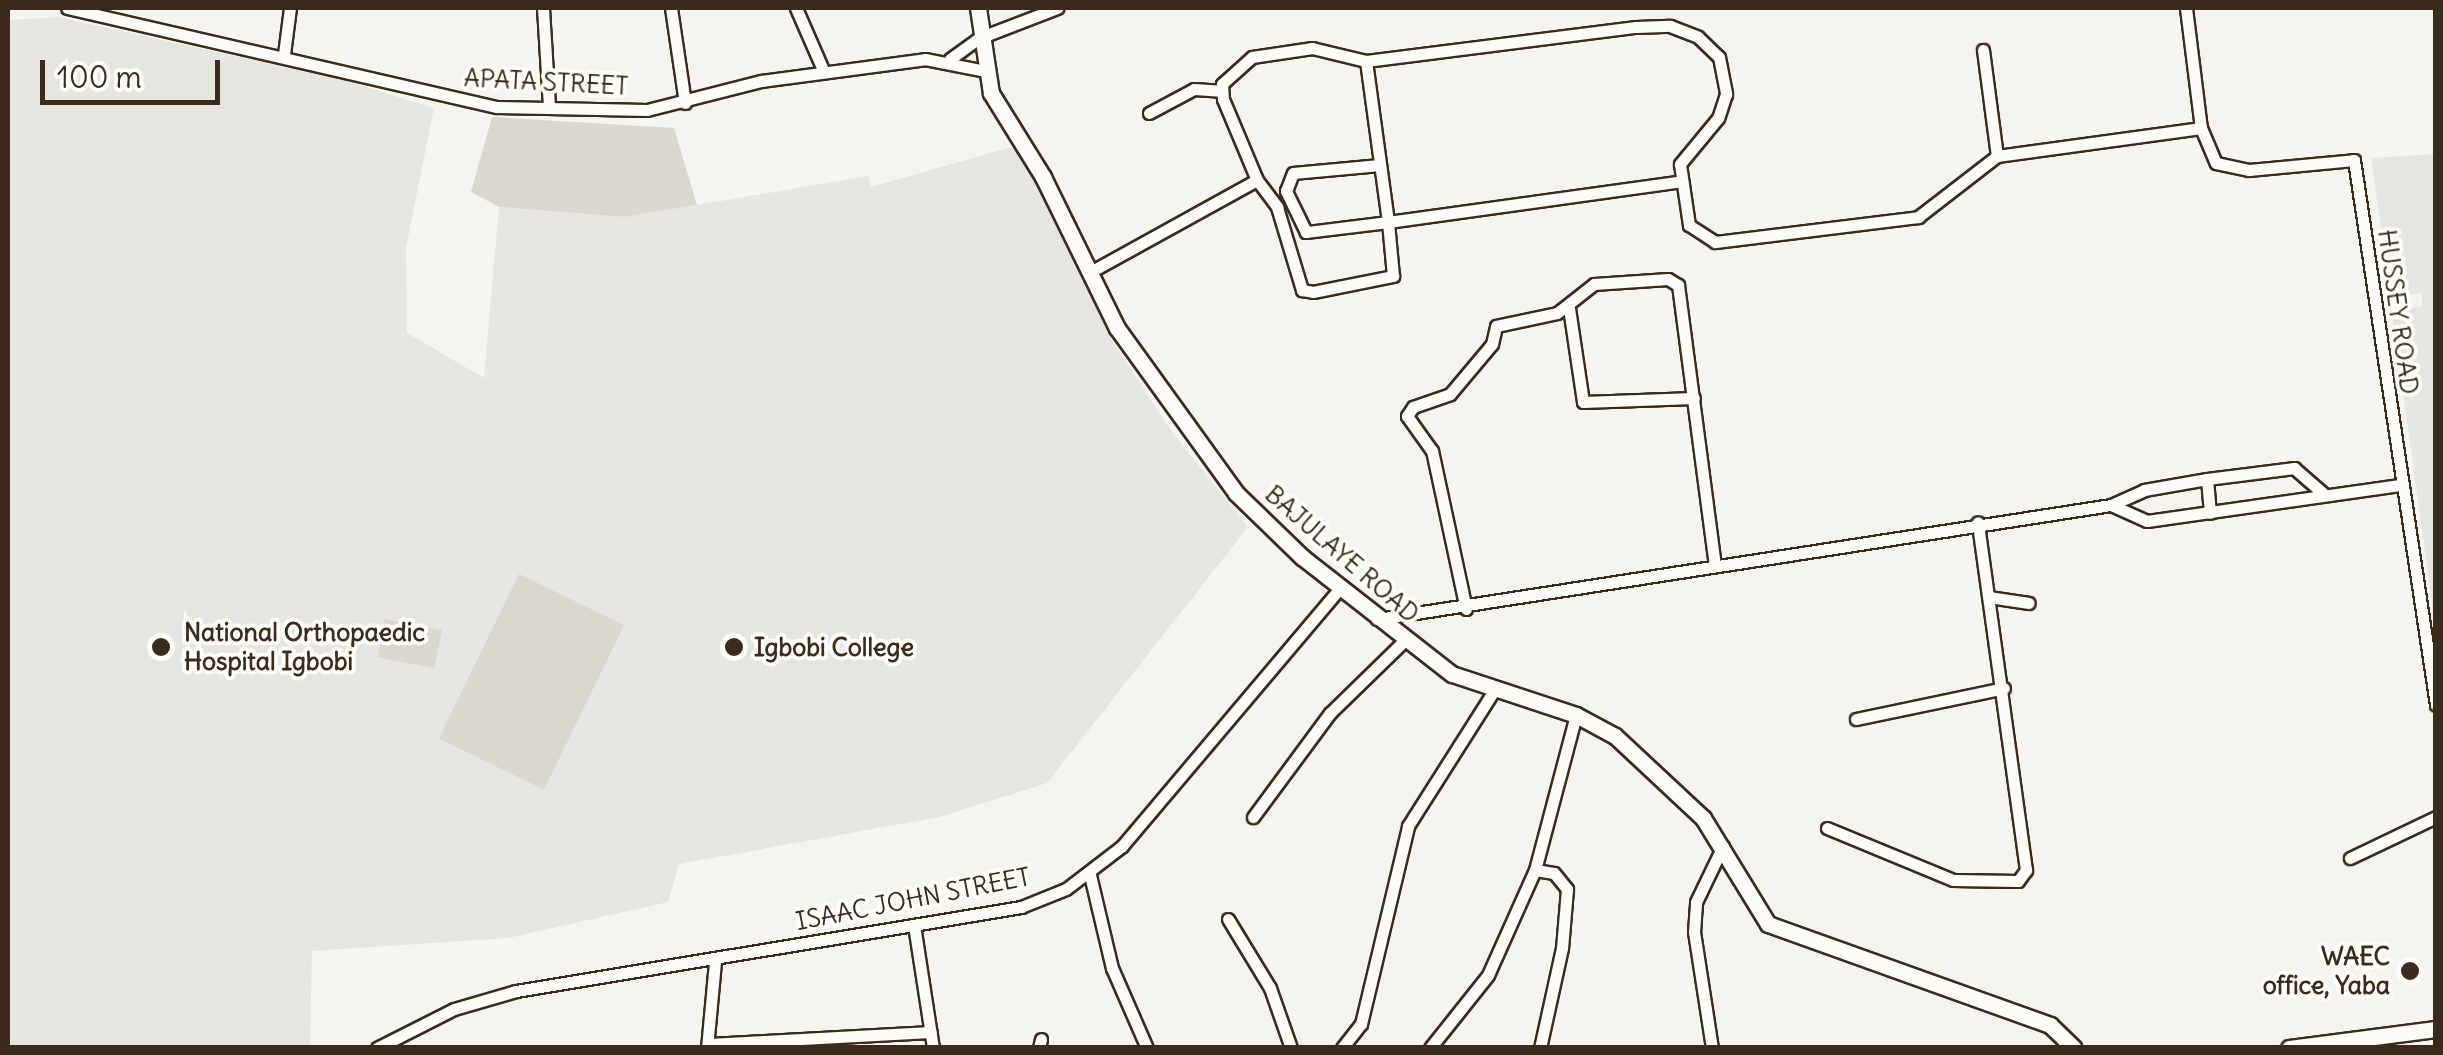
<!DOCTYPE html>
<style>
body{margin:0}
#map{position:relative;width:2443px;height:1055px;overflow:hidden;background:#f5f4ee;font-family:Delius,sans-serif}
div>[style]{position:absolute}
.built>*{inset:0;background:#e7e5df}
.green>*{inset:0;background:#dad6d0;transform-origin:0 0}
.roads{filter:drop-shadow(2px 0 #3b2a1e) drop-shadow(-2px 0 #3b2a1e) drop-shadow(0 2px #3b2a1e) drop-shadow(0 -2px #3b2a1e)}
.minor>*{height:11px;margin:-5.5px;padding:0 5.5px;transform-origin:5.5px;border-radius:5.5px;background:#fdfcf7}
.tertiary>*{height:15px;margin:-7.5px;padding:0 7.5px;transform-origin:7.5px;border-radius:7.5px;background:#fdfcf7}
.dots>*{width:28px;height:28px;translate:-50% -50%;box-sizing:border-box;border:5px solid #fdfcf7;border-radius:50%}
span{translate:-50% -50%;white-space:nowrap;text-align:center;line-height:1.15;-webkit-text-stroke:8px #fdfcf7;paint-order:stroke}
.street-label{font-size:25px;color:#3b2a1e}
.poi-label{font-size:25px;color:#3b2a1e;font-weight:700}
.left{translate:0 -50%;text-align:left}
.right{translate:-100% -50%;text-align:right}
.frame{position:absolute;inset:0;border:10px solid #3b2a1e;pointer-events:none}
.scale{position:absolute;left:40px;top:60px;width:180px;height:45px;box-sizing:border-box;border:5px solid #3b2a1e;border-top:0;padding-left:12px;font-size:30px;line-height:35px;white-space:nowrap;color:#3b2a1e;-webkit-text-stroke:8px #fdfcf7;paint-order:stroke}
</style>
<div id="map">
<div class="built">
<div style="clip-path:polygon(58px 17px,343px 80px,434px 108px,406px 248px,407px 333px,484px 378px,499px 207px,625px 217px,869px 176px,871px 187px,1022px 144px,1109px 336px,1172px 432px,1248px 527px,1047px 783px,939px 817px,679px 864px,668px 902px,508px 938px,312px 951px,310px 1047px,8px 1048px,8px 20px)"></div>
<div style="clip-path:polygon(2435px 154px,2436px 154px,2435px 624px,2392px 313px,2422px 306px,2422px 293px,2391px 297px,2371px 158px)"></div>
</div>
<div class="green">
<div style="clip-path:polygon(492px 117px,674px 128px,697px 205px,625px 217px,499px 207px,471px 192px)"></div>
<div style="left:519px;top:574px;width:117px;height:183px;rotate:26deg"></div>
<div style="left:385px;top:619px;width:58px;height:39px;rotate:11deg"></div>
</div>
<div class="roads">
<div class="minor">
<div style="left:67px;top:8px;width:441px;rotate:13deg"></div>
<div style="left:497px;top:107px;width:150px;rotate:1.1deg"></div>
<div style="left:647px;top:110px;width:118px;rotate:-14.3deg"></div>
<div style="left:761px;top:81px;width:165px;rotate:-7.6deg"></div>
<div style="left:925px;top:59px;width:61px;rotate:11.3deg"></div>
<div style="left:543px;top:8px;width:99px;rotate:86.5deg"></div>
<div style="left:671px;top:8px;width:96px;rotate:81.6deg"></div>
<div style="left:796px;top:8px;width:70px;rotate:66.4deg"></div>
<div style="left:2186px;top:8px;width:121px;rotate:82.9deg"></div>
<div style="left:2201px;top:128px;width:38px;rotate:67deg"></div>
<div style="left:2216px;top:163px;width:34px;rotate:12deg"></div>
<div style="left:2249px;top:170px;width:105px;rotate:-5.4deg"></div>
<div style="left:2354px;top:160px;width:551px;rotate:81.44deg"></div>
<div style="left:1983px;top:50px;width:107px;rotate:82.5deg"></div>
<div style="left:284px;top:54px;width:46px;rotate:-82.6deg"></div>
<div style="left:950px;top:59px;width:36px;rotate:-36deg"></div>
<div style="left:979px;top:38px;width:84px;rotate:-21deg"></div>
<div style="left:1366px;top:61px;width:162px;rotate:82.2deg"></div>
<div style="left:1388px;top:222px;width:83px;rotate:173deg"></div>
<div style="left:1306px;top:232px;width:46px;rotate:-116deg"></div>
<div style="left:1286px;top:191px;width:19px;rotate:-69deg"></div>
<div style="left:1293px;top:173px;width:87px;rotate:-5.3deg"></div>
<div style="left:1149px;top:113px;width:51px;rotate:-28.1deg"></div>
<div style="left:1194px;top:89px;width:26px;rotate:4deg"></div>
<div style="left:1257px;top:180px;width:34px;rotate:53deg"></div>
<div style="left:1277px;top:207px;width:87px;rotate:73.2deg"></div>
<div style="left:1302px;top:290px;width:11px;rotate:10deg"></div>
<div style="left:1313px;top:292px;width:82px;rotate:-11.3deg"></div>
<div style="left:1393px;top:276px;width:54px;rotate:-95.3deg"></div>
<div style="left:1388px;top:222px;width:297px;rotate:-7.9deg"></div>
<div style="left:1092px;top:271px;width:188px;rotate:-28.9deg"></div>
<div style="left:1257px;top:180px;width:88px;rotate:-112.8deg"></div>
<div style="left:1223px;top:99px;width:15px;rotate:-94deg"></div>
<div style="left:1222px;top:84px;width:40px;rotate:-42deg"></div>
<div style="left:1252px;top:57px;width:61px;rotate:-8.5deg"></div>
<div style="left:1312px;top:48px;width:56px;rotate:13.5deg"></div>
<div style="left:1366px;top:61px;width:272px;rotate:-7.2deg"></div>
<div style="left:1636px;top:27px;width:34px;rotate:-2deg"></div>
<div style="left:1670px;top:26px;width:30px;rotate:21deg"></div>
<div style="left:1698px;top:37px;width:29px;rotate:44deg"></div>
<div style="left:1719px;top:57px;width:38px;rotate:79deg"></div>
<div style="left:1726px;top:94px;width:25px;rotate:108deg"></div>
<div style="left:1718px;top:118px;width:60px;rotate:129.6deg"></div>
<div style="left:1680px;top:164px;width:62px;rotate:81.6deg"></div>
<div style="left:1689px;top:225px;width:31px;rotate:33deg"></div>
<div style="left:1715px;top:242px;width:205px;rotate:-7deg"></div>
<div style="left:1918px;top:217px;width:100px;rotate:-37.7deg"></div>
<div style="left:1997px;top:156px;width:206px;rotate:-7.8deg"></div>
<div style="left:1569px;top:308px;width:95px;rotate:81.5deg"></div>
<div style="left:1583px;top:402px;width:111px;rotate:-2.1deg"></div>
<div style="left:2207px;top:479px;width:34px;rotate:85deg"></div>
<div style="left:2111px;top:505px;width:39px;rotate:24deg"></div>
<div style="left:2147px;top:521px;width:257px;rotate:-8.1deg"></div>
<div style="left:1989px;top:597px;width:40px;rotate:8.5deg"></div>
<div style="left:1466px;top:609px;width:162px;rotate:-102.1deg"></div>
<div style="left:1432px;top:451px;width:43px;rotate:-125.5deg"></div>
<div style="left:1407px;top:416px;width:11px;rotate:-56deg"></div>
<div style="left:1413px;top:407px;width:39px;rotate:-19deg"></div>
<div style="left:1450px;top:394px;width:65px;rotate:-50deg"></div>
<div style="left:1492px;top:344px;width:18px;rotate:-77deg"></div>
<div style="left:1496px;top:326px;width:62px;rotate:-12deg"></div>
<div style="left:1557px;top:313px;width:47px;rotate:-38.1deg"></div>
<div style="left:1594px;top:284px;width:74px;rotate:-3.9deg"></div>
<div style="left:1668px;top:279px;width:12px;rotate:31deg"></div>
<div style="left:1678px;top:285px;width:283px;rotate:82.5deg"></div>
<div style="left:1377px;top:619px;width:743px;rotate:-8.83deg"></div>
<div style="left:2111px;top:505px;width:36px;rotate:-24deg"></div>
<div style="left:2144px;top:490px;width:64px;rotate:-9.9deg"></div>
<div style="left:2207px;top:479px;width:88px;rotate:-7.2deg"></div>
<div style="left:2294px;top:468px;width:40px;rotate:41deg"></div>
<div style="left:1856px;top:719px;width:151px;rotate:-11.8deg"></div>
<div style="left:1253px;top:817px;width:129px;rotate:-53.5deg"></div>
<div style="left:1330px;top:713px;width:102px;rotate:-44.2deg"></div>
<div style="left:1827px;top:828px;width:136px;rotate:22.4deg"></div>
<div style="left:1953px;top:880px;width:65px;rotate:0.9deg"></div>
<div style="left:2018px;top:881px;width:14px;rotate:-54deg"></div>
<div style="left:2026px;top:870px;width:351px;rotate:-97.9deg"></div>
<div style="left:2350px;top:858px;width:95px;rotate:-25.5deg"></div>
<div style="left:1535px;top:870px;width:19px;rotate:9deg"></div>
<div style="left:1554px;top:873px;width:21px;rotate:51deg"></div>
<div style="left:1567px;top:889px;width:59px;rotate:94.8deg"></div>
<div style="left:1562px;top:948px;width:102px;rotate:102.4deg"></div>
<div style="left:1090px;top:875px;width:96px;rotate:76.7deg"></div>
<div style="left:1112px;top:968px;width:87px;rotate:66.4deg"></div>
<div style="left:1228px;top:919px;width:81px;rotate:58.7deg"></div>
<div style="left:1270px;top:988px;width:64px;rotate:70.7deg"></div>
<div style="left:914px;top:925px;width:124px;rotate:81.2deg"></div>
<div style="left:709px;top:1044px;width:222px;rotate:-3.1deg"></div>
<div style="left:377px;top:1048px;width:86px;rotate:-26.9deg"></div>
<div style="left:454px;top:1009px;width:65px;rotate:-16.2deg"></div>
<div style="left:516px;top:991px;width:512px;rotate:-9.44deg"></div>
<div style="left:1021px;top:907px;width:48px;rotate:-21.8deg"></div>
<div style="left:1066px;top:889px;width:71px;rotate:-37.5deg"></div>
<div style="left:1122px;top:846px;width:335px;rotate:-49.8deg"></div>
<div style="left:707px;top:1048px;width:87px;rotate:-84.7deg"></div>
<div style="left:1039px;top:1048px;width:9px;rotate:-77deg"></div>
<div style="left:1342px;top:1048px;width:31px;rotate:-52deg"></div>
<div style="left:1361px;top:1024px;width:204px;rotate:-76.6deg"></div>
<div style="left:1408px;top:826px;width:159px;rotate:-57.6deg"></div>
<div style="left:1430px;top:1048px;width:93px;rotate:-51.5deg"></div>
<div style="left:1488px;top:975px;width:115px;rotate:-65.9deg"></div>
<div style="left:1535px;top:870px;width:160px;rotate:-75.2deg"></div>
<div style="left:1712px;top:1048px;width:117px;rotate:-98.8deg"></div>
<div style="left:1694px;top:932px;width:30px;rotate:-86deg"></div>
<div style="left:1696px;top:902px;width:62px;rotate:-64.3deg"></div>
</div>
<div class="tertiary">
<div style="left:978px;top:8px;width:86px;rotate:81.3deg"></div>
<div style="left:991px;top:93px;width:99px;rotate:58.2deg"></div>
<div style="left:1043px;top:177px;width:168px;rotate:63.9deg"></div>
<div style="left:1117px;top:328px;width:203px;rotate:54.2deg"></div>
<div style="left:1236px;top:493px;width:92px;rotate:44.1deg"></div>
<div style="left:1302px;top:557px;width:190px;rotate:38deg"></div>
<div style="left:1452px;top:674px;width:131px;rotate:18.3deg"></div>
<div style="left:1576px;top:715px;width:44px;rotate:28.3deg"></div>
<div style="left:1615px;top:736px;width:120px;rotate:43deg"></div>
<div style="left:1703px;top:818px;width:124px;rotate:58.5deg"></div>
<div style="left:1768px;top:924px;width:300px;rotate:19.7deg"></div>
<div style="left:2050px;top:1025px;width:33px;rotate:44deg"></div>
<div style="left:2289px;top:1048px;width:148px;rotate:-7.4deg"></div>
</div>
</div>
<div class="dots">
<div style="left:161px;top:647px;background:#3b2a1e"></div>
<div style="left:734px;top:647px;background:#3b2a1e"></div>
<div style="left:2410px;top:971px;background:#3b2a1e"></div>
</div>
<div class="street-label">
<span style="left:546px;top:82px;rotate:3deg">APATA STREET</span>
<span style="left:2398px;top:312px;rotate:82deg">HUSSEY ROAD</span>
<span style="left:1342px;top:554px;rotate:41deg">BAJULAYE ROAD</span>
<span style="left:913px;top:899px;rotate:-11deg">ISAAC JOHN STREET</span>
</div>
<div class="poi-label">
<span class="left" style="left:184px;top:647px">National Orthopaedic<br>Hospital Igbobi</span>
<span class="left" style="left:754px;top:647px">Igbobi College</span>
<span class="right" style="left:2390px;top:971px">WAEC<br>office, Yaba</span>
</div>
<div class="frame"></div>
<div class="scale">100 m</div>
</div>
